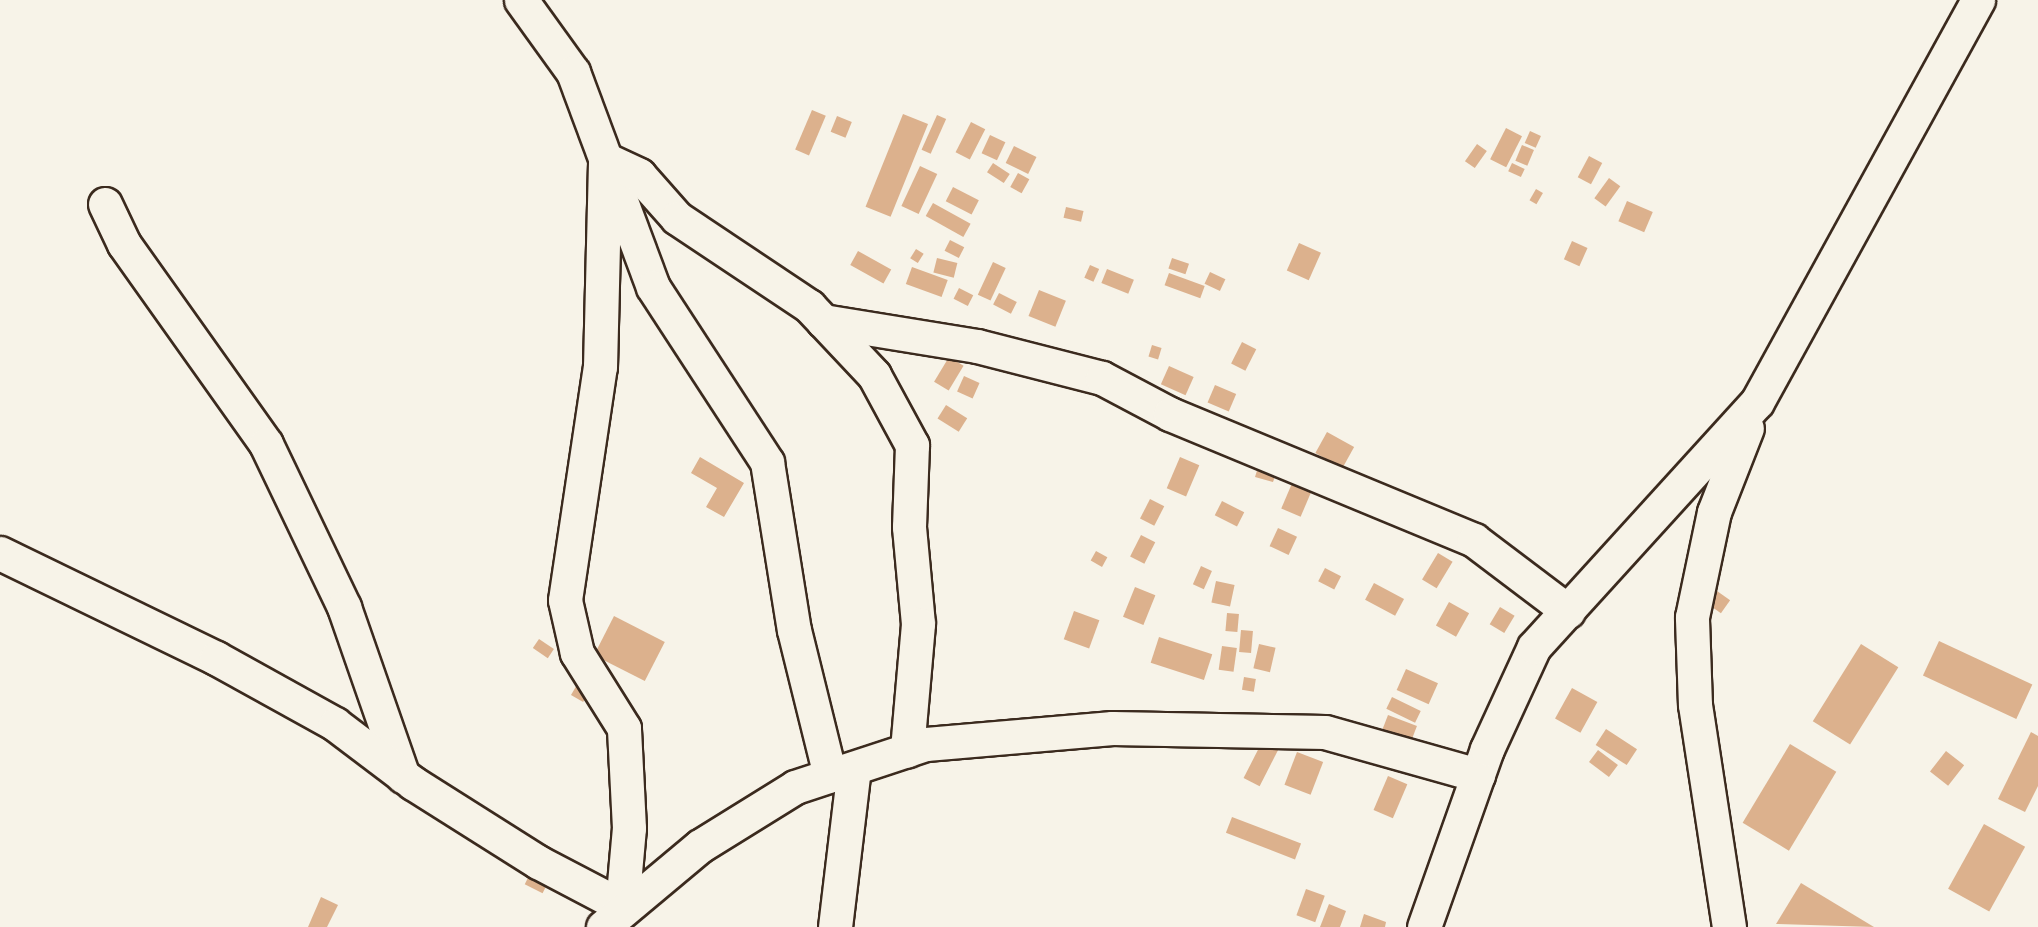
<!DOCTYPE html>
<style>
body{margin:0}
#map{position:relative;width:2038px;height:927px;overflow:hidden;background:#f7f3e8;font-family:Mali,sans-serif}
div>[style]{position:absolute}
.building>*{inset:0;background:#dcb18d;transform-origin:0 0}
.roads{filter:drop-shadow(2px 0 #3b2a1e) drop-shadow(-2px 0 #3b2a1e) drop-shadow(0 2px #3b2a1e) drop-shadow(0 -2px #3b2a1e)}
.minor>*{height:33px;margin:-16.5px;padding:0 16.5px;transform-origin:16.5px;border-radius:16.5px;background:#f7f3e8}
span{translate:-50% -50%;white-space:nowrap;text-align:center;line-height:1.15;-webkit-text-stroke:4.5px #f7f3e8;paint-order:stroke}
</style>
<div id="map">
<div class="building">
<div style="left:812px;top:110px;width:15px;height:43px;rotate:23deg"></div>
<div style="left:903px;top:114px;width:27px;height:100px;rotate:22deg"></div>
<div style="left:937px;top:115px;width:10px;height:38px;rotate:24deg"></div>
<div style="left:837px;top:116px;width:16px;height:17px;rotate:22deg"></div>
<div style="left:971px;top:122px;width:16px;height:34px;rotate:27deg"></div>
<div style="left:1506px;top:128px;width:18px;height:35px;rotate:27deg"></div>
<div style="left:1530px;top:131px;width:12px;height:13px;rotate:24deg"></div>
<div style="left:990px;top:135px;width:17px;height:20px;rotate:25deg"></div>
<div style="left:1477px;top:144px;width:12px;height:21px;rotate:35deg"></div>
<div style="left:1522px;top:145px;width:13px;height:17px;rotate:23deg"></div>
<div style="left:1014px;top:146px;width:25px;height:19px;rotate:26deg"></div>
<div style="left:1589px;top:156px;width:15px;height:24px;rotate:28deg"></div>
<div style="left:993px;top:163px;width:20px;height:11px;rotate:33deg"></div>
<div style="left:1512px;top:163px;width:14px;height:9px;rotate:25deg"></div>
<div style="left:920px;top:166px;width:19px;height:44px;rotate:25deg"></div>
<div style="left:1018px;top:173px;width:13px;height:16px;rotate:29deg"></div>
<div style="left:1609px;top:178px;width:14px;height:25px;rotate:36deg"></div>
<div style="left:953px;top:187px;width:29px;height:16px;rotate:27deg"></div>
<div style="left:1536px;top:189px;width:8px;height:13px;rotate:30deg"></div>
<div style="left:1627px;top:201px;width:28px;height:22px;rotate:23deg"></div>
<div style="left:933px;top:203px;width:43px;height:15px;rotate:29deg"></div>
<div style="left:1066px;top:207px;width:18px;height:11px;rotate:13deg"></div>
<div style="left:950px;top:240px;width:16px;height:12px;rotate:27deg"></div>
<div style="left:1572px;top:241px;width:17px;height:20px;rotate:24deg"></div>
<div style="left:1299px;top:243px;width:24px;height:30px;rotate:24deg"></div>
<div style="left:916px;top:249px;width:9px;height:11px;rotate:32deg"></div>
<div style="left:858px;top:251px;width:38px;height:16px;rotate:29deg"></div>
<div style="left:937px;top:258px;width:21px;height:15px;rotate:14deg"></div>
<div style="left:1172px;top:258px;width:18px;height:11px;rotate:19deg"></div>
<div style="left:993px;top:262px;width:14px;height:36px;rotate:25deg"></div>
<div style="left:1090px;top:265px;width:10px;height:14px;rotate:24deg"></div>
<div style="left:912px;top:267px;width:38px;height:18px;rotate:20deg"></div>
<div style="left:1107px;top:269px;width:29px;height:15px;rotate:22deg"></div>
<div style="left:1210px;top:272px;width:17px;height:13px;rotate:25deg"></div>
<div style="left:1169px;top:273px;width:38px;height:13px;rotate:20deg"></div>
<div style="left:959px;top:288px;width:16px;height:12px;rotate:27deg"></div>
<div style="left:1039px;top:290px;width:29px;height:28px;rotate:22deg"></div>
<div style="left:999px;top:293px;width:20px;height:13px;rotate:27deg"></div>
<div style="left:1242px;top:342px;width:16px;height:24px;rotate:27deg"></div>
<div style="left:1152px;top:345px;width:10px;height:12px;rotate:17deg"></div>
<div style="left:949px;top:357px;width:17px;height:29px;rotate:31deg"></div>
<div style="left:1169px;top:366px;width:27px;height:20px;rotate:24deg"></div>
<div style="left:964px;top:376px;width:17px;height:17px;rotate:24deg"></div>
<div style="left:1215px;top:385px;width:23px;height:19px;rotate:23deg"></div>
<div style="left:946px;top:405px;width:25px;height:16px;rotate:32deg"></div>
<div style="left:1327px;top:432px;width:31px;height:24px;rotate:29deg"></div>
<div style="clip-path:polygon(700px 457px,744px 483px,724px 517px,706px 507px,717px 488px,691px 473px)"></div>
<div style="left:1180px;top:457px;width:21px;height:34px;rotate:23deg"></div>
<div style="clip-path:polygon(1260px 461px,1278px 468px,1273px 482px,1255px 477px)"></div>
<div style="left:1293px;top:481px;width:21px;height:30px;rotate:23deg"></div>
<div style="left:1150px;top:499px;width:16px;height:22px;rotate:27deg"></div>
<div style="left:1222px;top:501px;width:25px;height:16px;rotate:27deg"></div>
<div style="left:1278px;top:528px;width:21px;height:20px;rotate:25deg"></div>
<div style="left:1141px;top:535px;width:16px;height:24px;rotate:27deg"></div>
<div style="left:1096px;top:551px;width:13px;height:11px;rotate:29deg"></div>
<div style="left:1438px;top:553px;width:17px;height:31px;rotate:31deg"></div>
<div style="left:1201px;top:566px;width:12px;height:20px;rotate:24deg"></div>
<div style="left:1325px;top:568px;width:18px;height:15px;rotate:27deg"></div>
<div style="left:1216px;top:581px;width:19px;height:22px;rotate:12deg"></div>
<div style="left:1374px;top:583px;width:34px;height:19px;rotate:28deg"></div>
<div style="left:1135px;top:587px;width:22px;height:32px;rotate:22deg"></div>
<div style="left:1717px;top:591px;width:16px;height:16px;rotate:35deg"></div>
<div style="left:1449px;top:602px;width:23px;height:27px;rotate:29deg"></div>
<div style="left:1500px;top:607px;width:17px;height:20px;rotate:31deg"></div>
<div style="left:1074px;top:611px;width:27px;height:30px;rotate:20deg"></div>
<div style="left:1227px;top:613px;width:12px;height:18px;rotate:5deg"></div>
<div style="left:614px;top:616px;width:57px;height:44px;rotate:27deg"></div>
<div style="left:1241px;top:630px;width:12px;height:22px;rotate:5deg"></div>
<div style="left:1159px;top:637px;width:56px;height:27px;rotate:18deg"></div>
<div style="left:539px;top:639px;width:18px;height:11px;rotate:34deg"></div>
<div style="left:1939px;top:641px;width:103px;height:38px;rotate:25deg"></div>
<div style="left:1259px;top:644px;width:17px;height:25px;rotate:13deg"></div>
<div style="left:1861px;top:644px;width:44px;height:91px;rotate:32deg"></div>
<div style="left:1222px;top:646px;width:15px;height:24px;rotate:8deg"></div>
<div style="left:1406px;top:669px;width:35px;height:23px;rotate:24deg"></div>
<div style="left:1244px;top:677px;width:12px;height:13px;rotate:9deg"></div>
<div style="left:578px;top:683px;width:14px;height:14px;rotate:30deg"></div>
<div style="left:1572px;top:688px;width:29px;height:35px;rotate:29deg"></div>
<div style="left:1392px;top:697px;width:32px;height:13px;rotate:26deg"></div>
<div style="left:1388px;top:715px;width:31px;height:23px;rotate:21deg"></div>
<div style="left:1606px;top:729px;width:37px;height:19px;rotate:33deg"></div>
<div style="clip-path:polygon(2031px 732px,2038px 736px,2038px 786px,2025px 812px,1998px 799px)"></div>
<div style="left:1264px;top:738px;width:18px;height:45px;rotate:27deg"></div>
<div style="left:1790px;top:744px;width:54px;height:92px;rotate:31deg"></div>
<div style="left:1598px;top:750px;width:25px;height:15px;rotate:37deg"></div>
<div style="left:1946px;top:751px;width:23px;height:26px;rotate:38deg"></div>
<div style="left:1297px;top:752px;width:28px;height:35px;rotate:21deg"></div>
<div style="left:1388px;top:776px;width:21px;height:37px;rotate:23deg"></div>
<div style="left:1232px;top:817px;width:74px;height:17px;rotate:21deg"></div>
<div style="left:1984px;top:824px;width:47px;height:74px;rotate:29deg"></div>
<div style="left:532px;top:870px;width:20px;height:16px;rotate:27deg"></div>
<div style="clip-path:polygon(1801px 883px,1874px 927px,1776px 924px)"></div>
<div style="left:1306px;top:889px;width:20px;height:28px;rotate:20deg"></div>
<div style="clip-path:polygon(321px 897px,338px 905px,327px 927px,308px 927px)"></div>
<div style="clip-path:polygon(1329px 904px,1346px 911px,1340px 927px,1320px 927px)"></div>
<div style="clip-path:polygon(1364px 914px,1386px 922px,1385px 927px,1360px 927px)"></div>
</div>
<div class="roads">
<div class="minor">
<div style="left:521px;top:0;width:89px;rotate:54.2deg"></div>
<div style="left:573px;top:72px;width:229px;rotate:69.6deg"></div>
<div style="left:653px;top:287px;width:209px;rotate:56.9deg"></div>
<div style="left:767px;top:462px;width:170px;rotate:80.9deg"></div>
<div style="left:794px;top:630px;width:150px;rotate:76.1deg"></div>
<div style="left:105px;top:204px;width:44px;rotate:64.6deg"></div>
<div style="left:124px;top:244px;width:245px;rotate:54.6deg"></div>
<div style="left:266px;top:444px;width:181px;rotate:64.4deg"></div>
<div style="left:344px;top:607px;width:179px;rotate:70.8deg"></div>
<div style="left:823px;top:321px;width:156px;rotate:9.2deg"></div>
<div style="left:977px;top:346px;width:129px;rotate:14.4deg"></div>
<div style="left:1102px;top:378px;width:77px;rotate:27.9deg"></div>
<div style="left:1170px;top:414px;width:329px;rotate:22.5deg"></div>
<div style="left:1474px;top:540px;width:118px;rotate:37.1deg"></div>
<div style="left:0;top:553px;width:240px;rotate:25.9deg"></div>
<div style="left:216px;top:658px;width:136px;rotate:29deg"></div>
<div style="left:335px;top:724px;width:98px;rotate:37.1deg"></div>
<div style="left:413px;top:783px;width:148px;rotate:32.3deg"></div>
<div style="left:538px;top:862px;width:95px;rotate:27.6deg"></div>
<div style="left:622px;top:906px;width:78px;rotate:-84.9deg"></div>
<div style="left:629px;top:828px;width:100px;rotate:-92.9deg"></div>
<div style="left:624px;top:728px;width:89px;rotate:-122.1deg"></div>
<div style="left:577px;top:653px;width:54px;rotate:-102.8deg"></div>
<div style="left:565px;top:600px;width:236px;rotate:-81.5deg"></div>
<div style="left:600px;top:367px;width:208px;rotate:-88.6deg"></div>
<div style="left:605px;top:159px;width:38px;rotate:25deg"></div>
<div style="left:639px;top:175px;width:57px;rotate:48.5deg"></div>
<div style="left:677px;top:218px;width:159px;rotate:33.7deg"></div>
<div style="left:809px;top:306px;width:95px;rotate:46.7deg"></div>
<div style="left:874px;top:375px;width:80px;rotate:61.5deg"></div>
<div style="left:912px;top:445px;width:82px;rotate:92.1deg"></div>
<div style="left:909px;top:527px;width:97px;rotate:84.7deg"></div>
<div style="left:918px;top:624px;width:127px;rotate:95deg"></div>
<div style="left:603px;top:927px;width:126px;rotate:-39.9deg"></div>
<div style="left:700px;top:846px;width:112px;rotate:-31.8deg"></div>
<div style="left:795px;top:787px;width:138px;rotate:-18.2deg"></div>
<div style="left:926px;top:744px;width:187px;rotate:-4.9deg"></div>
<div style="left:1112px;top:728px;width:213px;rotate:1.1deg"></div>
<div style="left:1325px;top:732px;width:159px;rotate:15.7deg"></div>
<div style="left:835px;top:927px;width:160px;rotate:-83.2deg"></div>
<div style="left:1424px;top:927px;width:189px;rotate:-70.5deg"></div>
<div style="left:1487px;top:749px;width:112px;rotate:-65.3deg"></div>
<div style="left:1534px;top:647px;width:331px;rotate:-47.7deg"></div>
<div style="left:1757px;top:402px;width:459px;rotate:-61.2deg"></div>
<div style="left:1729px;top:927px;width:225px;rotate:-98.7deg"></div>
<div style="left:1695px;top:705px;width:88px;rotate:-92deg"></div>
<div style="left:1692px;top:617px;width:107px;rotate:-78.2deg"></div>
<div style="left:1714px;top:512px;width:90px;rotate:-68.6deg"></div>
</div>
</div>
</div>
